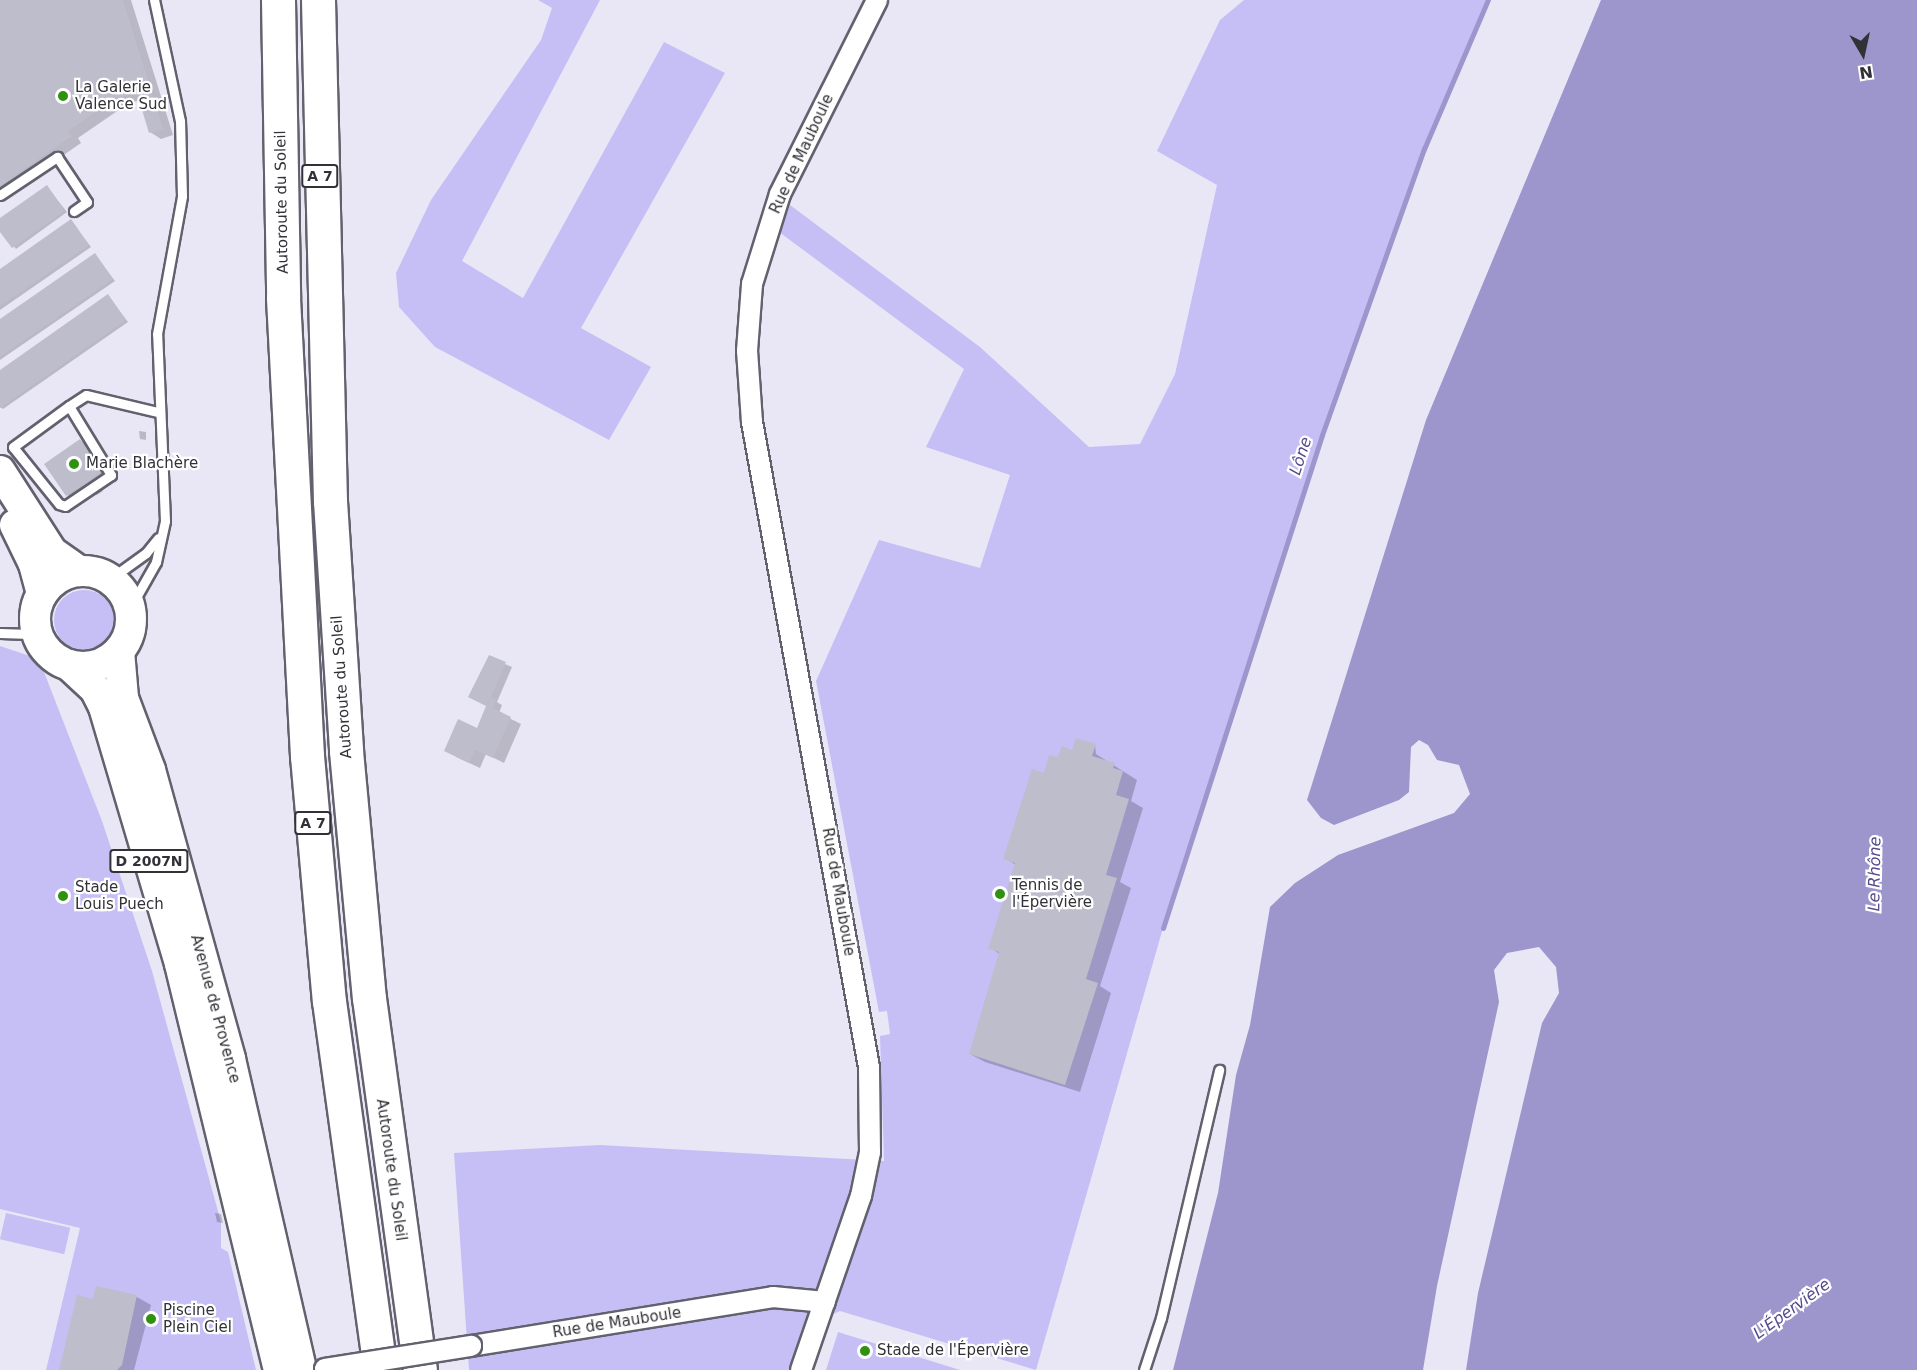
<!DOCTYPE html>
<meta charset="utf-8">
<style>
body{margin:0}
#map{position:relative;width:1917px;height:1370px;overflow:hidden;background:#e9e7f6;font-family:"DejaVu Sans",sans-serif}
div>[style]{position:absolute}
.green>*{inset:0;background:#c6bff6;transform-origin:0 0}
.round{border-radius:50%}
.water>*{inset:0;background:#9d96cc}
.shadow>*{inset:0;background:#0003}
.stream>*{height:5px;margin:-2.5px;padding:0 2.5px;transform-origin:2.5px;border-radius:2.5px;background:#9d96cc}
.building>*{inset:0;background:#bebdcb}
.roads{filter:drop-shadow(2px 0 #62616e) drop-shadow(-2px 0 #62616e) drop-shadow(0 2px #62616e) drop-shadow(0 -2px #62616e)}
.service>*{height:9px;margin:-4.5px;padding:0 4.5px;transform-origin:4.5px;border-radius:4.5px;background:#fff}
.minor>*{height:20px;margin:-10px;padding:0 10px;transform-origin:10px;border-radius:10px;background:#fff}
.primary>*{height:30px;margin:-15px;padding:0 15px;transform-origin:15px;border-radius:15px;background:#fff}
.primary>.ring{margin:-15px;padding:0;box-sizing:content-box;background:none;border:30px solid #fff;border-radius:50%}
.motorway>*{height:33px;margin:-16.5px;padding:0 16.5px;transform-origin:16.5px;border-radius:16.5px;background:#fff}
.bridges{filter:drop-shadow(2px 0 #62616e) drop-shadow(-2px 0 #62616e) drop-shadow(0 2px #62616e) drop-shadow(0 -2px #62616e)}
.minor-bridge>*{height:20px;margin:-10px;padding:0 10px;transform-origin:10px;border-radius:10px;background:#fff}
.dots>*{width:16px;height:16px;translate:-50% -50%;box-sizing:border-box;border:3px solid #fff;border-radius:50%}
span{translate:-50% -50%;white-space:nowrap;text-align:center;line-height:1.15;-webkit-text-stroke:4.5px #fff;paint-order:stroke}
.shield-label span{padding:2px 4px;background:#fff;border:2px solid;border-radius:4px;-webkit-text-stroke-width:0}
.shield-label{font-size:14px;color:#323137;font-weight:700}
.poi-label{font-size:15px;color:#323137}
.left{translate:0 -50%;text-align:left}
.street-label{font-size:15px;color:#323137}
.water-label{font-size:16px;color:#56498d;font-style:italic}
.north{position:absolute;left:1833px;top:24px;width:60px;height:60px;-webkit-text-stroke:4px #fff;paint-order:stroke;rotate:171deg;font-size:16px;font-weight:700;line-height:24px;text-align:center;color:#323137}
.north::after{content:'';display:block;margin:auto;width:21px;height:27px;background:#323137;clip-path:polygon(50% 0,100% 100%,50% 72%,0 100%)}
</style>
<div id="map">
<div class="green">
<div style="clip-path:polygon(538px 0,600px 0,462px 261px,523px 298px,664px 42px,725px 73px,581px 328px,651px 367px,609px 440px,435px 347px,399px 307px,396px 273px,431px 200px,541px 40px,552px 8px)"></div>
<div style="clip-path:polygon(1244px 0,1488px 0,1424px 149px,1322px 435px,1163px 928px,1036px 1370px,840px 1311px,802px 1328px,790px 1370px,469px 1370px,454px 1153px,600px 1145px,884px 1161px,880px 1036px,890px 1034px,887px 1011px,879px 1012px,816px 681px,879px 540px,980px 568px,1010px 475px,926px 447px,964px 369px,779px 232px,790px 205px,980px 347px,1089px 447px,1140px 444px,1175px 374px,1217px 185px,1157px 151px,1220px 20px)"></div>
<div class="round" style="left:54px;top:590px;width:60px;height:60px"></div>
<div style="clip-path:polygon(0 646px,30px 656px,44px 672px,102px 821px,152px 971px,221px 1222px,221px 1248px,228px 1252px,256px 1370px,46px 1370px,80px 1228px,0 1209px)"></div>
<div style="left:6px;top:1213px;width:66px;height:27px;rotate:13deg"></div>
<div style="clip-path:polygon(838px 1332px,960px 1370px,826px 1370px)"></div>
</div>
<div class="water">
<div style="clip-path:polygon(1601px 0,1917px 0,1917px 1370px,1466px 1370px,1478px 1293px,1542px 1023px,1559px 993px,1556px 967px,1539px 947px,1507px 953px,1494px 970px,1499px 1002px,1437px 1286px,1423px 1370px,1173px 1370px,1218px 1193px,1236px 1075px,1250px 1025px,1270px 907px,1295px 883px,1338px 855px,1454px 813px,1470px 794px,1459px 765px,1437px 760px,1428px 745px,1419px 740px,1411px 747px,1409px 792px,1399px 800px,1334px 825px,1321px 818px,1307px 800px,1426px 420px)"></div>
</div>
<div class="shadow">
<div style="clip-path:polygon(0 0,131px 0,173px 135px,161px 139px,150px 132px,140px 100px,126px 105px,78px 138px,81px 143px,0 199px)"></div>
<div style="clip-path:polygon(47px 187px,67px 212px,16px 249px,0 229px,0 220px)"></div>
<div style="clip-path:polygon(71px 221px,91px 247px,0 310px,0 270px)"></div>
<div style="clip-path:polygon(95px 255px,115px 281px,0 360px,0 321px)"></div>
<div style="clip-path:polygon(108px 296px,128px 322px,3px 409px,0 407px,0 372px)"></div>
<div style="clip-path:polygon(139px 431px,146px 432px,146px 440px,140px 439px)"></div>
<div style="clip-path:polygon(81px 441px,91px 447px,112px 478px,99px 486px,103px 491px,97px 495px,92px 492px,78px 501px,67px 495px)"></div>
<div style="clip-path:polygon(505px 664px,512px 667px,497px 702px,502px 705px,499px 713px,521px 724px,504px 763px,486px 754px,480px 768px,456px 757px,478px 730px,488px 705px,477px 700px)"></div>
<div style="clip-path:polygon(1095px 745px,1096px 754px,1137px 780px,1131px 801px,1143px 808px,1120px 882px,1131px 888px,1100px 986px,1111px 993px,1080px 1092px,985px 1062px,970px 1054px,1000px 954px,990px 948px,1016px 865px,1005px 858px,1058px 759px)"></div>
<div style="clip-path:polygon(215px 1213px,221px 1214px,223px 1223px,217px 1222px)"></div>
<div style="clip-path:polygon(137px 1297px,151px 1305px,134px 1370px,61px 1370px,92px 1300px)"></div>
</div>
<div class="stream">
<div style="left:1163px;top:928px;width:518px;rotate:-72.12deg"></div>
<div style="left:1322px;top:435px;width:304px;rotate:-70.4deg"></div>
<div style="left:1424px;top:149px;width:162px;rotate:-66.8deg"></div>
</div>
<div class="building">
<div style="clip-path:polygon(0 0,123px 0,163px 129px,149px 133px,137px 93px,115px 99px,68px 131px,72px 136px,0 186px)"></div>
<div style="clip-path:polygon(47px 185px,65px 211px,12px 248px,0 232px,0 218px)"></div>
<div style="clip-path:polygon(71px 219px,89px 245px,0 306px,0 269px)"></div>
<div style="clip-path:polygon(95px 253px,113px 279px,0 357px,0 319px)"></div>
<div style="clip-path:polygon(108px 294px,126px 320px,0 408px,0 370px)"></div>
<div style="clip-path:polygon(80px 439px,102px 471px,90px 480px,93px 485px,86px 490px,82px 485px,66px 496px,44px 464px)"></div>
<div style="clip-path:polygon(489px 655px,506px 662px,491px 697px,496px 700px,493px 708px,511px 717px,493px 758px,475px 750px,469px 763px,444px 751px,458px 719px,477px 728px,486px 706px,468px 697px)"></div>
<div style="clip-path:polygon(1076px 738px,1096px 744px,1092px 756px,1115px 763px,1113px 768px,1123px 771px,1116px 795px,1129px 799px,1106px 875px,1117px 878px,1086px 979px,1098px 983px,1065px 1085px,969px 1054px,999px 952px,988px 949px,1015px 863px,1003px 859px,1032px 769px,1044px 773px,1049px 755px,1058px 757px,1062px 746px,1072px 750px)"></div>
<div style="clip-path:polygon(96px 1286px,137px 1295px,122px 1365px,117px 1370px,59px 1370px,77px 1295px,93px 1299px)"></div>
</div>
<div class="roads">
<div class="service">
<div style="left:0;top:195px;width:69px;rotate:-33.7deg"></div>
<div style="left:57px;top:157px;width:54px;rotate:56.3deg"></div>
<div style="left:87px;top:202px;width:16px;rotate:145deg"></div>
<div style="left:69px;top:406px;width:81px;rotate:58.7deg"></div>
<div style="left:111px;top:475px;width:55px;rotate:146deg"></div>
<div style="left:65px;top:506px;width:6px;rotate:-162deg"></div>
<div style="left:59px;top:504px;width:73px;rotate:-128.9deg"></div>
<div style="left:13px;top:447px;width:69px;rotate:-36.2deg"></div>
<div style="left:69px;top:406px;width:20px;rotate:-33deg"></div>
<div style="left:86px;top:395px;width:74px;rotate:13.3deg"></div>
<div style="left:110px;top:579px;width:44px;rotate:-35.8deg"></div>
<div style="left:146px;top:553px;width:19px;rotate:-51deg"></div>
<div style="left:130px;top:608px;width:53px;rotate:-60.5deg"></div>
<div style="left:156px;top:562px;width:42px;rotate:-77.6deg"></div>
<div style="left:165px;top:521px;width:187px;rotate:-92.4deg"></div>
<div style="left:157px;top:334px;width:140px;rotate:-79.7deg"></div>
<div style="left:182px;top:196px;width:75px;rotate:-91.5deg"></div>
<div style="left:180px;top:121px;width:124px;rotate:-102.1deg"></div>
<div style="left:0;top:633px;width:38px;rotate:2deg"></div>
<div style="left:1144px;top:1370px;width:55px;rotate:-71.9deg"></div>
<div style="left:1161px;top:1318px;width:255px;rotate:-76.8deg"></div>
</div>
<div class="minor">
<div style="left:471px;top:1346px;width:306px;rotate:-9.2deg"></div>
<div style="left:773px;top:1297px;width:52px;rotate:5.5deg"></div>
<div style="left:801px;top:1370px;width:184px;rotate:-71deg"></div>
<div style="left:861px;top:1196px;width:45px;rotate:-78.4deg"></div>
<div style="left:870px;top:1152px;width:85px;rotate:-90.7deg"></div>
<div style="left:869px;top:1067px;width:656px;rotate:-100.28deg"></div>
<div style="left:752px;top:422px;width:71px;rotate:-94deg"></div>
<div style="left:747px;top:351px;width:67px;rotate:-85.7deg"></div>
<div style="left:752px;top:284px;width:94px;rotate:-72.7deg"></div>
<div style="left:780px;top:194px;width:217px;rotate:-63.4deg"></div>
</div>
<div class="primary">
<div style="left:0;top:471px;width:96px;rotate:57.3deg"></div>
<div style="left:52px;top:552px;width:33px;rotate:35deg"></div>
<div style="left:15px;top:525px;width:43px;rotate:64deg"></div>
<div style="left:34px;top:564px;width:31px;rotate:75deg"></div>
<div class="ring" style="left:35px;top:571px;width:66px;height:66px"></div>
<div style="left:119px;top:651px;width:47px;rotate:85.1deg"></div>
<div style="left:123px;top:698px;width:77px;rotate:69.4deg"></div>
<div style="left:150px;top:770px;width:300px;rotate:74.5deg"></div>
<div style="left:230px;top:1059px;width:319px;rotate:77.1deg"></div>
<div style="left:69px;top:665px;width:35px;rotate:43deg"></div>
<div style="left:95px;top:689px;width:20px;rotate:63deg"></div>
<div style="left:104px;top:707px;width:268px;rotate:73.5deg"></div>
<div style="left:180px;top:964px;width:418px;rotate:76.3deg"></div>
</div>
<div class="motorway">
<div style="left:278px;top:0;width:298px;rotate:89deg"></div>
<div style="left:283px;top:298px;width:459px;rotate:87deg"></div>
<div style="left:307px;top:756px;width:246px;rotate:84.9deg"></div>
<div style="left:329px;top:1001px;width:373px;rotate:82.1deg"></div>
<div style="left:318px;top:0;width:501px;rotate:88.63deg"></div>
<div style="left:330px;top:501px;width:251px;rotate:86.3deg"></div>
<div style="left:346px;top:751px;width:248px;rotate:84.7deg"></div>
<div style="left:369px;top:998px;width:375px;rotate:82.2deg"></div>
</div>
</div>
<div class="bridges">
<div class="minor-bridge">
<div style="left:325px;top:1369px;width:148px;rotate:-9deg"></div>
</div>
</div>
<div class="dots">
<div style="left:63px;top:96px;background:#2e910f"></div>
<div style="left:74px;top:464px;background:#2e910f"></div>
<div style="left:1000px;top:894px;background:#2e910f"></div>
<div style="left:63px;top:896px;background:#2e910f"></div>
<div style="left:151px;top:1319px;background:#2e910f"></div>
<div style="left:865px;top:1351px;background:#2e910f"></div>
</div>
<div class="shield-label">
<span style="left:320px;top:176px">A 7</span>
<span style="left:313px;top:823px">A 7</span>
<span style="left:149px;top:861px">D 2007N</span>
</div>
<div class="poi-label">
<span class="left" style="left:75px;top:96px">La Galerie<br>Valence Sud</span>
<span class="left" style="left:86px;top:464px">Marie Blachère</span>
<span class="left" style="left:1012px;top:894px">Tennis de<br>l'Épervière</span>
<span class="left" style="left:75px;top:896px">Stade<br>Louis Puech</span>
<span class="left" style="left:163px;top:1319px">Piscine<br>Plein Ciel</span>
<span class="left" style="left:877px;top:1351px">Stade de l'Épervière</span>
</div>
<div class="street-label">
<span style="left:802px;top:154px;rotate:-65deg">Rue de Mauboule</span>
<span style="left:282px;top:202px;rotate:-91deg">Autoroute du Soleil</span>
<span style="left:342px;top:687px;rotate:-94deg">Autoroute du Soleil</span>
<span style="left:838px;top:892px;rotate:80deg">Rue de Mauboule</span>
<span style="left:215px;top:1009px;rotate:75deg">Avenue de Provence</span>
<span style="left:391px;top:1170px;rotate:82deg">Autoroute du Soleil</span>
<span style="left:617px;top:1323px;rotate:-9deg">Rue de Mauboule</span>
</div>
<div class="water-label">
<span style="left:1301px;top:456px;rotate:-72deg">Lône</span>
<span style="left:1875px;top:874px;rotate:-89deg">Le Rhône</span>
<span style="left:1792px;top:1309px;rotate:-36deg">L'Épervière</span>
</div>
<div class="north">N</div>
</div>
